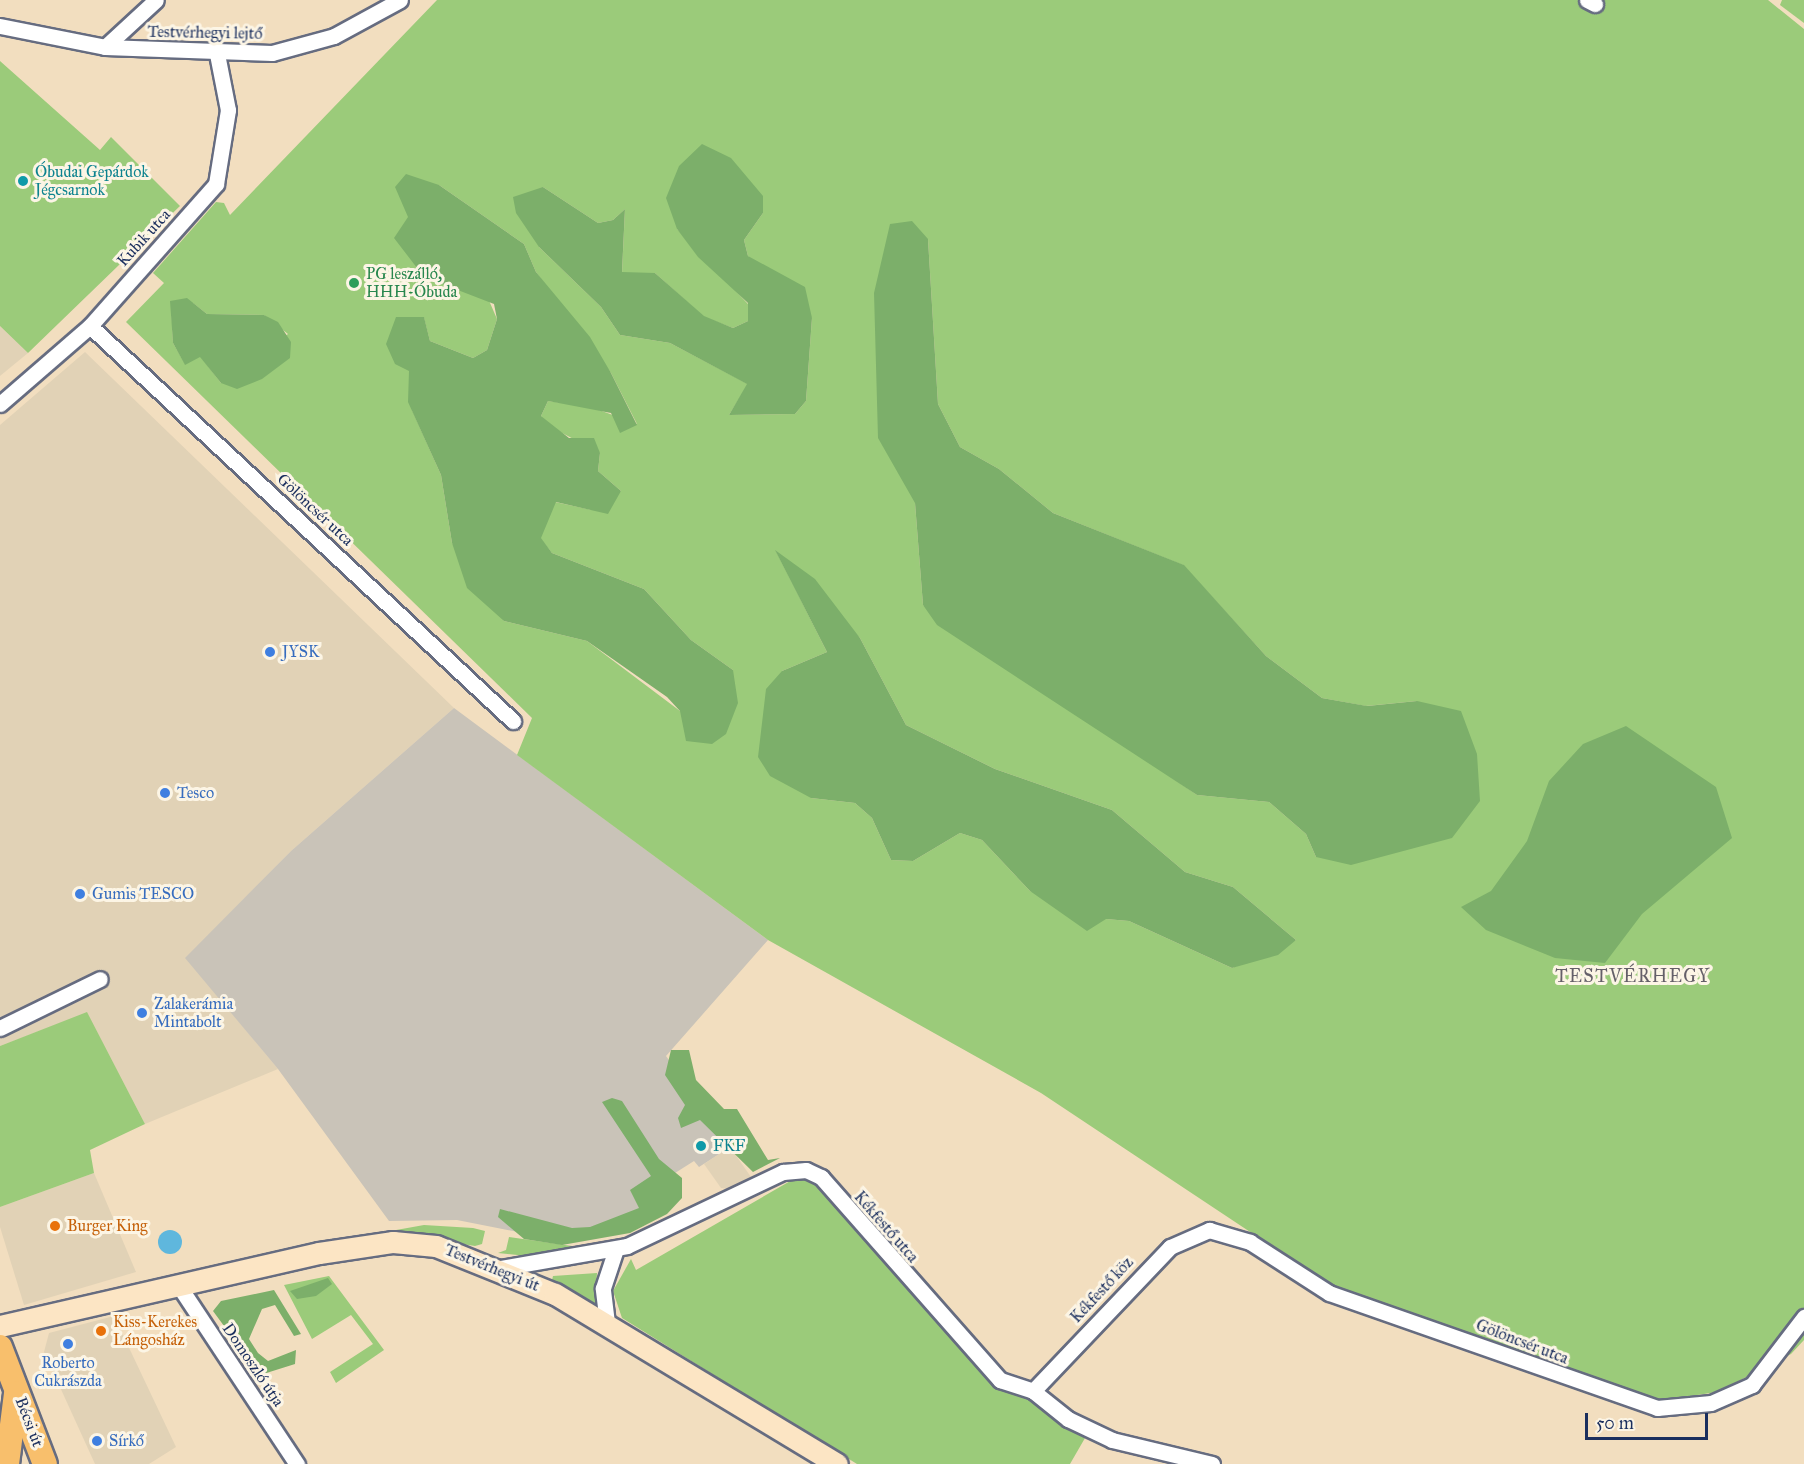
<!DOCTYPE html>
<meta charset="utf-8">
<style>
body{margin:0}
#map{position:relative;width:1804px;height:1464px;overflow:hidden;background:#f2debf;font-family:"IM FELL Great Primer",serif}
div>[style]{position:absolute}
.built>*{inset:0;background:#e1d2b6}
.industrial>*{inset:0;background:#c9c3b8}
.green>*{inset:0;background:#9bcb7a}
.forest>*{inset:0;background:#7caf6a}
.water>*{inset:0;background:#5fb7dd}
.round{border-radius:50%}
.roads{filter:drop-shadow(2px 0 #666c80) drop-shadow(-2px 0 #666c80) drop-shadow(0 2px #666c80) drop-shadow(0 -2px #666c80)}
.street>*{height:15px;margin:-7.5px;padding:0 7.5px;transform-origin:7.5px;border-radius:7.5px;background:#fff}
.secondary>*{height:21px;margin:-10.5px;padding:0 10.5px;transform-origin:10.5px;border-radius:10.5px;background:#fce5c4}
.primary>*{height:24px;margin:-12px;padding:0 12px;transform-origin:12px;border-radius:12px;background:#f8bf6c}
.dots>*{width:16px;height:16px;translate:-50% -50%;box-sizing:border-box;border:3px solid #fcf5e5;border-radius:50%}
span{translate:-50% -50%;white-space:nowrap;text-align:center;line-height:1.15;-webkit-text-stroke:6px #fcf5e5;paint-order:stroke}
.street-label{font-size:16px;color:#1b2f5e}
.culture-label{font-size:16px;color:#0d838f}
.left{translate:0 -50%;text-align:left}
.leisure-label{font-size:16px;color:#27864d}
.shop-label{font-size:16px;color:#366cbe}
.food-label{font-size:16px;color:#c56008}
.neighbourhood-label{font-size:18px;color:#645f68;letter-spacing:1.5px}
.scale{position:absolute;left:1585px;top:1413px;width:123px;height:27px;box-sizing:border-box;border:3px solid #1b2f5e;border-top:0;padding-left:8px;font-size:18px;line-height:21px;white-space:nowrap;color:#1b2f5e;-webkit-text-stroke:4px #fcf5e5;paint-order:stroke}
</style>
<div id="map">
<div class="built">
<div style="clip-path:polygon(0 326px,28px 353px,0 376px)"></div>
<div style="clip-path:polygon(85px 352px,454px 708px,291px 851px,186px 958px,278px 1069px,145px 1124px,87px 1013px,0 1046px,0 425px)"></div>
<div style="clip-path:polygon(730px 1147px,751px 1177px,729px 1189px,721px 1188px,704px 1164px)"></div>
<div style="clip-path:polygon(94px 1173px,136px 1272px,24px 1305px,0 1227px,0 1207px)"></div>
<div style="clip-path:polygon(114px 1316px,176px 1447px,149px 1464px,95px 1464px,44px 1352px,49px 1333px)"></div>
</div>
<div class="industrial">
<div style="clip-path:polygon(454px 708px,768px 940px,666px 1056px,730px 1147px,699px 1167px,694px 1161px,664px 1180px,674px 1196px,569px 1242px,457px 1220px,389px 1221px,278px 1069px,185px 958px,291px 851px)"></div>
</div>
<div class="green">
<div style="clip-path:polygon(evenodd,437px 0,1768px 0,1804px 29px,1804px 1340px,1791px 1354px,1717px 1392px,1658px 1401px,1327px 1283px,1041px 1093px,768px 940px,517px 755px,532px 718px,126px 322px,164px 283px,153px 273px,216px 202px,224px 203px,230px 215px,437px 0,439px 185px,524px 244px,536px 272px,611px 373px,637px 424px,591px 407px,548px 401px,541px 416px,547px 425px,600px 453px,598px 471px,621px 491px,592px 510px,555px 502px,540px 538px,552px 553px,644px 589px,691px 640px,733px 670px,680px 711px,587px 641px,504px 621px,452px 543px,441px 475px,412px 410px,409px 370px,424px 318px,430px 341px,473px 358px,487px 350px,497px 319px,439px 185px,437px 0,543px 187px,598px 223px,613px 220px,625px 209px,622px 273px,655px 273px,704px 317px,733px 328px,748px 321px,748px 304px,677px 229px,763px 213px,744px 240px,748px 256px,812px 318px,806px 401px,795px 414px,729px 415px,748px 384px,670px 343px,620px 335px,601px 307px,539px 247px,543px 187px,437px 0,928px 239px,938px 404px,960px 447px,999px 469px,1053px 513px,1183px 565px,1266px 656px,1322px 698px,1366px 706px,1417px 701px,1316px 857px,1306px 834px,1269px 802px,1197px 795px,923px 605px,915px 503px,928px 239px,437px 0,171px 302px,193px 303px,207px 314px,264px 315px,288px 334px,221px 383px,200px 356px,185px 364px,173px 343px,171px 302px,437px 0,776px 551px,860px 638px,906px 725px,995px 769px,1112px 810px,1185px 872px,1233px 887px,1296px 940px,1232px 968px,1129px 921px,1106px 919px,1030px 891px,982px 840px,960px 833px,913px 861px,891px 860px,872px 818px,855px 803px,811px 798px,782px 671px,827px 652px,776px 551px)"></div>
<div style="clip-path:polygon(1782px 0,1804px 0,1804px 23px,1780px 5px)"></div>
<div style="clip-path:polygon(0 61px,100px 150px,111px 137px,180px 206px,28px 353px,0 326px)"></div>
<div style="clip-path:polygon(87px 1012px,145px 1124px,90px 1150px,94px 1173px,0 1207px,0 1046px)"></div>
<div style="clip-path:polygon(799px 1176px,819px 1182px,881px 1256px,1026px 1395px,1085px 1438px,1070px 1464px,857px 1464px,622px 1318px,613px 1291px,631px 1259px,636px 1270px)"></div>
<div style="clip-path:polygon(424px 1225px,473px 1228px,485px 1231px,482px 1244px,475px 1246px,385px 1232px)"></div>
<div style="clip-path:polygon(509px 1237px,579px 1247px,617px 1241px,536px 1257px,498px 1253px,506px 1250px)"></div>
<div style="clip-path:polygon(597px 1273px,595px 1308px,551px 1285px,553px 1276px)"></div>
<div style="clip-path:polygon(329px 1276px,384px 1350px,336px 1383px,330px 1372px,373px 1344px,351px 1315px,312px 1339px,284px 1285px)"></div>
</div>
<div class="forest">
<div style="clip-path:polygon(702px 144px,731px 158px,763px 196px,763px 213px,744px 240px,748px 256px,805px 287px,812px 318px,806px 401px,795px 414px,729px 415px,747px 384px,670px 343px,620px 335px,601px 307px,539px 247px,516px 213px,513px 197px,543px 187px,598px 223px,613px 220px,625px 209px,622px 272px,655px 273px,704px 316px,733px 328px,748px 321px,748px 303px,698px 257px,677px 229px,666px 198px,679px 166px)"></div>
<div style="clip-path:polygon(406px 174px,439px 185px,524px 244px,536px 272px,590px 337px,611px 373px,637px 425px,620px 433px,611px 413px,548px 401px,541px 416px,569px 438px,594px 438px,600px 453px,598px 471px,621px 491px,608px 514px,556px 502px,541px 538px,552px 553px,644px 589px,691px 640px,733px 670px,738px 703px,726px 734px,712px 744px,686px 741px,680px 711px,667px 697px,587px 641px,504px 621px,467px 588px,452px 543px,441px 475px,408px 402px,409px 371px,395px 364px,386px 344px,396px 317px,424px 317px,430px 341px,473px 358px,487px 350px,497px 319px,494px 304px,424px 277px,394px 238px,408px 217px,395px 187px)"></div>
<div style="clip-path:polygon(912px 221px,928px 239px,938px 404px,960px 447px,999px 469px,1053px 513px,1184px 565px,1266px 656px,1322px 698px,1367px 706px,1417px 701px,1461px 711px,1477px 754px,1480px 801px,1452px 838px,1351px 865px,1316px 857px,1306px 834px,1269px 802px,1197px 795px,937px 625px,923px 605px,915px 503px,878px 438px,874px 293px,890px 224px)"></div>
<div style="clip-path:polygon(187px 298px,207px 314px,264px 315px,278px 322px,291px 342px,290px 358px,262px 379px,237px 389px,221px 383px,200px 357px,185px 365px,173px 343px,170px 301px)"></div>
<div style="clip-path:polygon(775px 550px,815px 579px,860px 638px,906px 725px,995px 769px,1112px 810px,1185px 872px,1233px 887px,1296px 940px,1278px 955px,1232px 968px,1129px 921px,1106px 919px,1087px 931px,1030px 891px,982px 840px,960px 833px,913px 861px,891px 860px,872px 818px,855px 803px,811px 798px,770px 776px,758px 757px,766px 689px,782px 671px,827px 652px)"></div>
<div style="clip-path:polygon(1626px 726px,1716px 787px,1732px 838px,1642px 914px,1605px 963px,1555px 958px,1486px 930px,1461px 907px,1491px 891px,1527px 841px,1549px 781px,1583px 744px)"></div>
<div style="clip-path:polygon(671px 1050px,689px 1050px,696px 1080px,724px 1109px,737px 1109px,768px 1160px,780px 1158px,753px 1172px,700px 1120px,681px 1128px,678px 1118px,685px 1105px,665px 1075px)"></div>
<div style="clip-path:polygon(612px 1098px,622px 1101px,659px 1159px,682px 1178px,682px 1198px,667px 1214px,630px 1233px,562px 1245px,524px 1239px,498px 1217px,500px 1209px,572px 1228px,590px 1227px,639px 1208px,630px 1190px,651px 1176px,602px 1102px)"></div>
<div style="clip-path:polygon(328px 1278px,332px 1284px,316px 1296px,297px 1299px,290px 1291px)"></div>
<div style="clip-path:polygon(274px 1290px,301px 1334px,294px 1336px,275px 1305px,262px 1309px,249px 1339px,258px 1353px,268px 1361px,296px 1350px,295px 1364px,260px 1375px,213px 1311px,221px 1301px)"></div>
</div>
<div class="water">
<div class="round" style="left:158px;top:1230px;width:24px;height:24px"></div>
</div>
<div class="roads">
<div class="street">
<div style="left:1587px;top:0;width:9px;rotate:27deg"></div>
<div style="left:0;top:26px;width:107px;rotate:11.3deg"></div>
<div style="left:105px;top:47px;width:167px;rotate:2.1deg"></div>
<div style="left:272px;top:53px;width:64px;rotate:-15.3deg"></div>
<div style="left:334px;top:36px;width:75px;rotate:-28.6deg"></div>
<div style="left:105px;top:47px;width:69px;rotate:-42.7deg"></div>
<div style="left:90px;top:326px;width:579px;rotate:43.04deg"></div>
<div style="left:0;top:404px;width:119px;rotate:-40.9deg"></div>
<div style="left:90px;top:326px;width:190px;rotate:-48.4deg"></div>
<div style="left:216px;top:184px;width:75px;rotate:-80.8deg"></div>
<div style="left:228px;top:110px;width:57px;rotate:-101.1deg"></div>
<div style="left:0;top:1028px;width:111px;rotate:-26.1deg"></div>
<div style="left:501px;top:1268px;width:128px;rotate:-9.9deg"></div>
<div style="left:627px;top:1246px;width:173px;rotate:-25.4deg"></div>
<div style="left:783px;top:1172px;width:23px;rotate:-5deg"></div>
<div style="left:806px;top:1170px;width:17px;rotate:25deg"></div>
<div style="left:821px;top:1177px;width:271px;rotate:48.6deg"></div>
<div style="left:1000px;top:1380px;width:35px;rotate:18deg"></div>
<div style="left:1033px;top:1391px;width:45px;rotate:38.7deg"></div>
<div style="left:1068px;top:1419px;width:49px;rotate:25.5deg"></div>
<div style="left:1112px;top:1440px;width:103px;rotate:13.5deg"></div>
<div style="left:179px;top:1286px;width:214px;rotate:56.5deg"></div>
<div style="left:607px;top:1323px;width:35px;rotate:-97deg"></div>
<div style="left:603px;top:1288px;width:41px;rotate:-71.6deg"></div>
<div style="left:1033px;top:1391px;width:199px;rotate:-46.4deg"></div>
<div style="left:1170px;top:1247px;width:43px;rotate:-23.6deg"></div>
<div style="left:1209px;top:1230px;width:43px;rotate:16.3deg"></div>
<div style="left:1250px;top:1242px;width:94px;rotate:32.8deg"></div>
<div style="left:1329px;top:1293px;width:348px;rotate:19.3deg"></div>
<div style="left:1657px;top:1408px;width:54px;rotate:-5.3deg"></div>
<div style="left:1711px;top:1403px;width:45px;rotate:-23.7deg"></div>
<div style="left:1752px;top:1385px;width:86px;rotate:-52.6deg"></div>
</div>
<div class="secondary">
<div style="left:0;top:1326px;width:327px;rotate:-12.9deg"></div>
<div style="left:319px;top:1253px;width:75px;rotate:-8.5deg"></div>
<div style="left:393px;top:1242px;width:43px;rotate:5.3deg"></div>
<div style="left:436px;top:1246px;width:128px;rotate:22deg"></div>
<div style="left:555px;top:1294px;width:329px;rotate:31.1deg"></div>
</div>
<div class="primary">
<div style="left:0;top:1347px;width:125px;rotate:69deg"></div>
<div style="left:7px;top:1464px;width:71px;rotate:-82.7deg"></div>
</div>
</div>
<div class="dots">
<div style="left:23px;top:181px;background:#0f9aa8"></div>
<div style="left:354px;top:283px;background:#2e9e5b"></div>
<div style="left:270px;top:652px;background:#3f7fe0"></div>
<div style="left:165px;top:793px;background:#3f7fe0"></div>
<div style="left:80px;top:894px;background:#3f7fe0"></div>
<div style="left:142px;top:1013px;background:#3f7fe0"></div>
<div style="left:701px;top:1146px;background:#0f9aa8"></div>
<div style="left:55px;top:1226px;background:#e8710a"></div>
<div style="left:101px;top:1331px;background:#e8710a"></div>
<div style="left:68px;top:1344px;background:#3f7fe0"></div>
<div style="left:97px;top:1441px;background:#3f7fe0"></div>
</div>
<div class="street-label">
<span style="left:205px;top:33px;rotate:1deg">Testvérhegyi lejtő</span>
<span style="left:144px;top:238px;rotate:-48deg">Kubik utca</span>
<span style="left:315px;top:510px;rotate:43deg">Gölöncsér utca</span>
<span style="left:886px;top:1227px;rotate:49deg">Kékfestő utca</span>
<span style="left:492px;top:1268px;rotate:22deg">Testvérhegyi út</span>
<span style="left:1102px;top:1290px;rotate:-47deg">Kékfestő köz</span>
<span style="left:1522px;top:1342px;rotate:21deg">Gölöncsér utca</span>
<span style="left:253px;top:1365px;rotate:56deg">Domoszló útja</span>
<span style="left:29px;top:1422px;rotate:69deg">Bécsi út</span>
</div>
<div class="culture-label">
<span class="left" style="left:35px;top:181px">Óbudai Gepárdok<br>Jégcsarnok</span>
<span class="left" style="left:713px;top:1146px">FKF</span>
</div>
<div class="leisure-label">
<span class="left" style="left:366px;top:283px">PG leszálló,<br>HHH-Óbuda</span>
</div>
<div class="shop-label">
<span class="left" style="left:282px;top:652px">JYSK</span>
<span class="left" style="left:177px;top:793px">Tesco</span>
<span class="left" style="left:92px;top:894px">Gumis TESCO</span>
<span class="left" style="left:154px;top:1013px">Zalakerámia<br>Mintabolt</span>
<span style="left:68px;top:1372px">Roberto<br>Cukrászda</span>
<span class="left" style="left:109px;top:1441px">Sírkő</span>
</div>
<div class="food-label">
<span class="left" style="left:67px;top:1226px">Burger King</span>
<span class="left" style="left:113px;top:1331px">Kiss-Kerekes<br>Lángosház</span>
</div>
<div class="neighbourhood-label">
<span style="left:1633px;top:976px">TESTVÉRHEGY</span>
</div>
<div class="scale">50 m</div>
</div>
